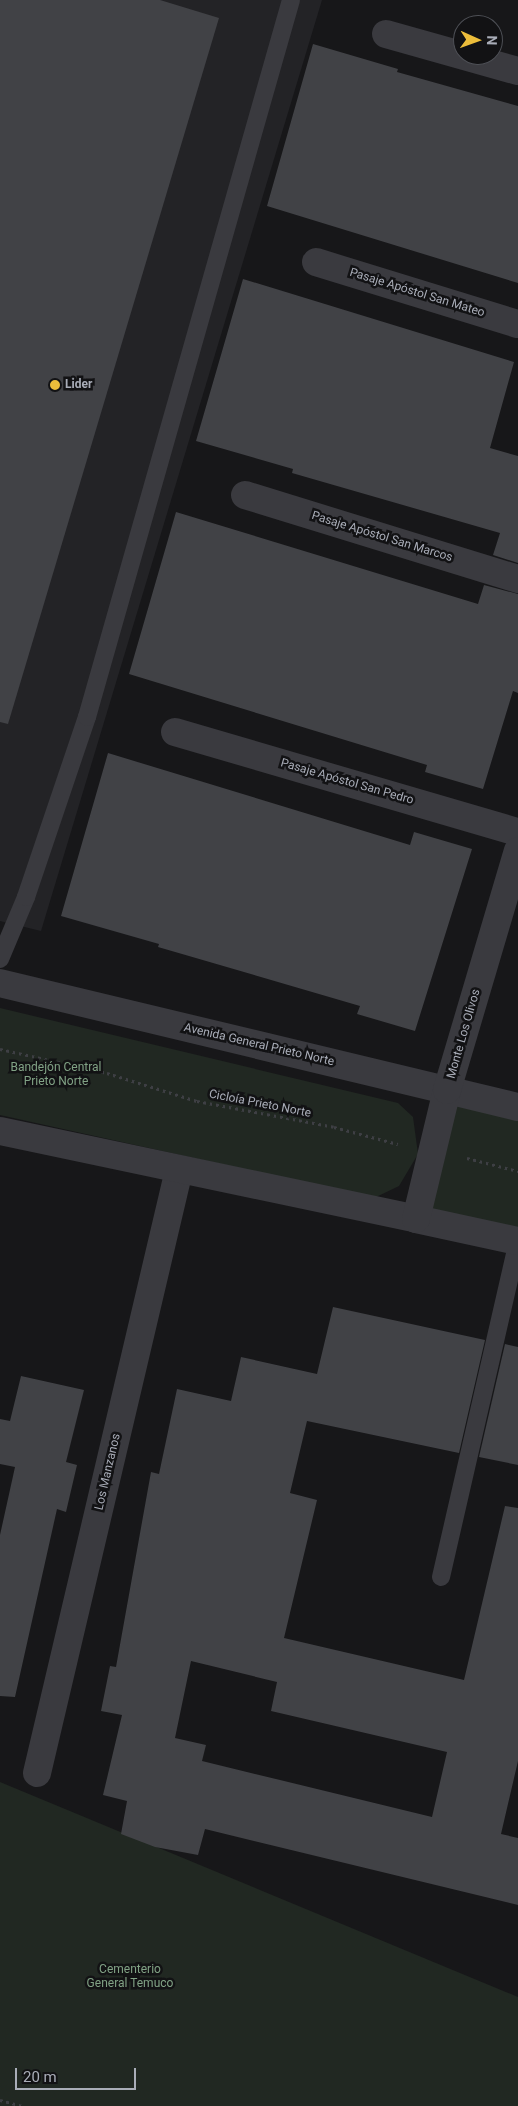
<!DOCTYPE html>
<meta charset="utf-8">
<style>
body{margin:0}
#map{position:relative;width:518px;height:2106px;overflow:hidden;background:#171719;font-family:Roboto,sans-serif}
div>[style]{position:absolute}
.built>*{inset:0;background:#232326}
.green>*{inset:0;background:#212822}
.building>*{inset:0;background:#414246}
.path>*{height:3px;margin-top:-1.5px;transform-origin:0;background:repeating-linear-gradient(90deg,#3e3f44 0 2.5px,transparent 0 6.5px)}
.service>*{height:18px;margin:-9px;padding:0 9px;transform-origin:9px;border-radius:9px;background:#3a3a3f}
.minor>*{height:28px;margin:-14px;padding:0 14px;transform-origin:14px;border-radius:14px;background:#3a3a3f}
.tertiary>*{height:28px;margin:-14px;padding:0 14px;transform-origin:14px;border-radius:14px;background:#3a3a3f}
.dots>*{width:14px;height:14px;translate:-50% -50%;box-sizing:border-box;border:2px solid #121214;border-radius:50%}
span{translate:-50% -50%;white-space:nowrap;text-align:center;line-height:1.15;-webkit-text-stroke:5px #121214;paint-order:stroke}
.street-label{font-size:12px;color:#a9adb8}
.poi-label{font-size:12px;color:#a9adb8;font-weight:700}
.left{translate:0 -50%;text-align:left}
.park-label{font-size:12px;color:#81a285}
.north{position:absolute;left:453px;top:15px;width:50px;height:50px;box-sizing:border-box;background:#121214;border:1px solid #4e5056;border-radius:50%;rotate:92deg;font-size:14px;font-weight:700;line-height:20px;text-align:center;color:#a9adb8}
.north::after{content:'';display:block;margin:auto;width:18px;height:22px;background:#ecbd3b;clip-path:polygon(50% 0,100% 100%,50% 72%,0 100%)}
.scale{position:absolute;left:15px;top:2068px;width:121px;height:22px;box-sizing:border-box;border:2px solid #a9adb8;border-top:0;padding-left:6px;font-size:15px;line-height:18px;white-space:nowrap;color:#a9adb8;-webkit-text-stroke:4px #121214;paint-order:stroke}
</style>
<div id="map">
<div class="built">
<div style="clip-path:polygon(0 0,322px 0,41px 931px,0 921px)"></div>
</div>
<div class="green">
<div style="clip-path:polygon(0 1008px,398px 1103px,413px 1117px,418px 1154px,399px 1186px,374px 1198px,0 1115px)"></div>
<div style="clip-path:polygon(456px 1104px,518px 1120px,518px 1241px,430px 1209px)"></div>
<div style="clip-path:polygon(0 1782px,518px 1997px,518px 2106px,0 2106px)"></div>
</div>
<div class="building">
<div style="clip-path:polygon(0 0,160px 0,219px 18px,8px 724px,0 722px)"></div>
<div style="clip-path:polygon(313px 44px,398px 69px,397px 72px,518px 106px,518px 283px,267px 206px)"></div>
<div style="clip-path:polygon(243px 279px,514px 362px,490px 448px,518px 456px,518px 563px,493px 555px,500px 533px,292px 473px,293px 469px,196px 441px)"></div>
<div style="clip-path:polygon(176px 512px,478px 604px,484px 585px,518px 594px,518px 693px,513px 691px,483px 789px,425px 772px,427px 765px,129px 674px)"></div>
<div style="clip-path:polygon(108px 753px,410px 845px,414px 832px,472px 849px,415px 1031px,357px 1014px,360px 1006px,158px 947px,159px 944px,61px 916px)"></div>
<div style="clip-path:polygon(evenodd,333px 1307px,485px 1340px,459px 1453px,307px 1421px,290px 1493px,317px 1500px,284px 1638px,464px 1680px,505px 1506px,518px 1508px,518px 1761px,501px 1834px,518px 1838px,518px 1905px,205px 1829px,198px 1855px,155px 1847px,121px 1834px,127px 1801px,103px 1795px,122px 1715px,101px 1711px,110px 1666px,116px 1667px,151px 1472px,159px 1474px,177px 1389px,231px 1401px,241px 1357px,317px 1374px,333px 1307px,191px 1661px,277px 1682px,271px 1711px,447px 1752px,432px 1817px,202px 1761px,206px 1745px,175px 1738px,191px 1661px)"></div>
<div style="clip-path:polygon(505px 1344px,518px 1347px,518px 1465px,479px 1457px)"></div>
<div style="clip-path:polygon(21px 1376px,84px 1390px,66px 1462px,77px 1465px,66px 1512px,57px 1509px,15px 1697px,0 1696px,0 1535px,15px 1467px,0 1464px,0 1419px,10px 1421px)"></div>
</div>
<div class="path">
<div style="left:0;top:1049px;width:110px;rotate:12.6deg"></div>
<div style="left:107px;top:1073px;width:94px;rotate:17.3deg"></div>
<div style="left:197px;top:1101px;width:139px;rotate:10.7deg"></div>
<div style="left:334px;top:1127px;width:66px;rotate:14.9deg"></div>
<div style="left:467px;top:1158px;width:53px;rotate:14.3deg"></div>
<div style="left:0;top:2100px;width:23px;rotate:15deg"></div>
</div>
<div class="service">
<div style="left:0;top:959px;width:67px;rotate:-67.2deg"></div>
<div style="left:26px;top:897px;width:190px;rotate:-71.3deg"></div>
<div style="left:87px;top:717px;width:745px;rotate:-74.12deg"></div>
<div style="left:441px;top:1577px;width:344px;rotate:-77.1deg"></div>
</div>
<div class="minor">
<div style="left:386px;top:34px;width:137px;rotate:15.7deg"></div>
<div style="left:316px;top:262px;width:211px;rotate:17.1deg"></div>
<div style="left:245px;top:495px;width:286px;rotate:17.1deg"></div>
<div style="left:175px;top:732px;width:357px;rotate:16.3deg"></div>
<div style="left:447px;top:1090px;width:73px;rotate:13.5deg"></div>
<div style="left:416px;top:1219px;width:104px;rotate:12.2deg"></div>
<div style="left:37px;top:1773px;width:619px;rotate:-76.75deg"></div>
</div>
<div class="tertiary">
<div style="left:0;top:983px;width:460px;rotate:13.5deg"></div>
<div style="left:0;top:1131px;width:425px;rotate:11.9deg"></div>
<div style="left:416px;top:1219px;width:133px;rotate:-76.5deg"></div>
<div style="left:447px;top:1090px;width:249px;rotate:-73.5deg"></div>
</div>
<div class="dots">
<div style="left:55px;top:385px;background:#ecbd3b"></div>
</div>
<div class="street-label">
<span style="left:417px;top:293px;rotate:17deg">Pasaje Apóstol San Mateo</span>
<span style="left:382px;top:537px;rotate:17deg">Pasaje Apóstol San Marcos</span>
<span style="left:347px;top:782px;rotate:16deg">Pasaje Apóstol San Pedro</span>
<span style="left:464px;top:1034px;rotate:-74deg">Monte Los Olivos</span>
<span style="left:259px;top:1045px;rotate:13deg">Avenida General Prieto Norte</span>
<span style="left:260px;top:1104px;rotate:11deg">Cicloía Prieto Norte</span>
<span style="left:108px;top:1472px;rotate:-77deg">Los Manzanos</span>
</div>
<div class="poi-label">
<span class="left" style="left:65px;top:385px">Lider</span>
</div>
<div class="park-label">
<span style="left:56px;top:1075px">Bandejón Central<br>Prieto Norte</span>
<span style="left:130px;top:1977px">Cementerio<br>General Temuco</span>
</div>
<div class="north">N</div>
<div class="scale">20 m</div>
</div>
